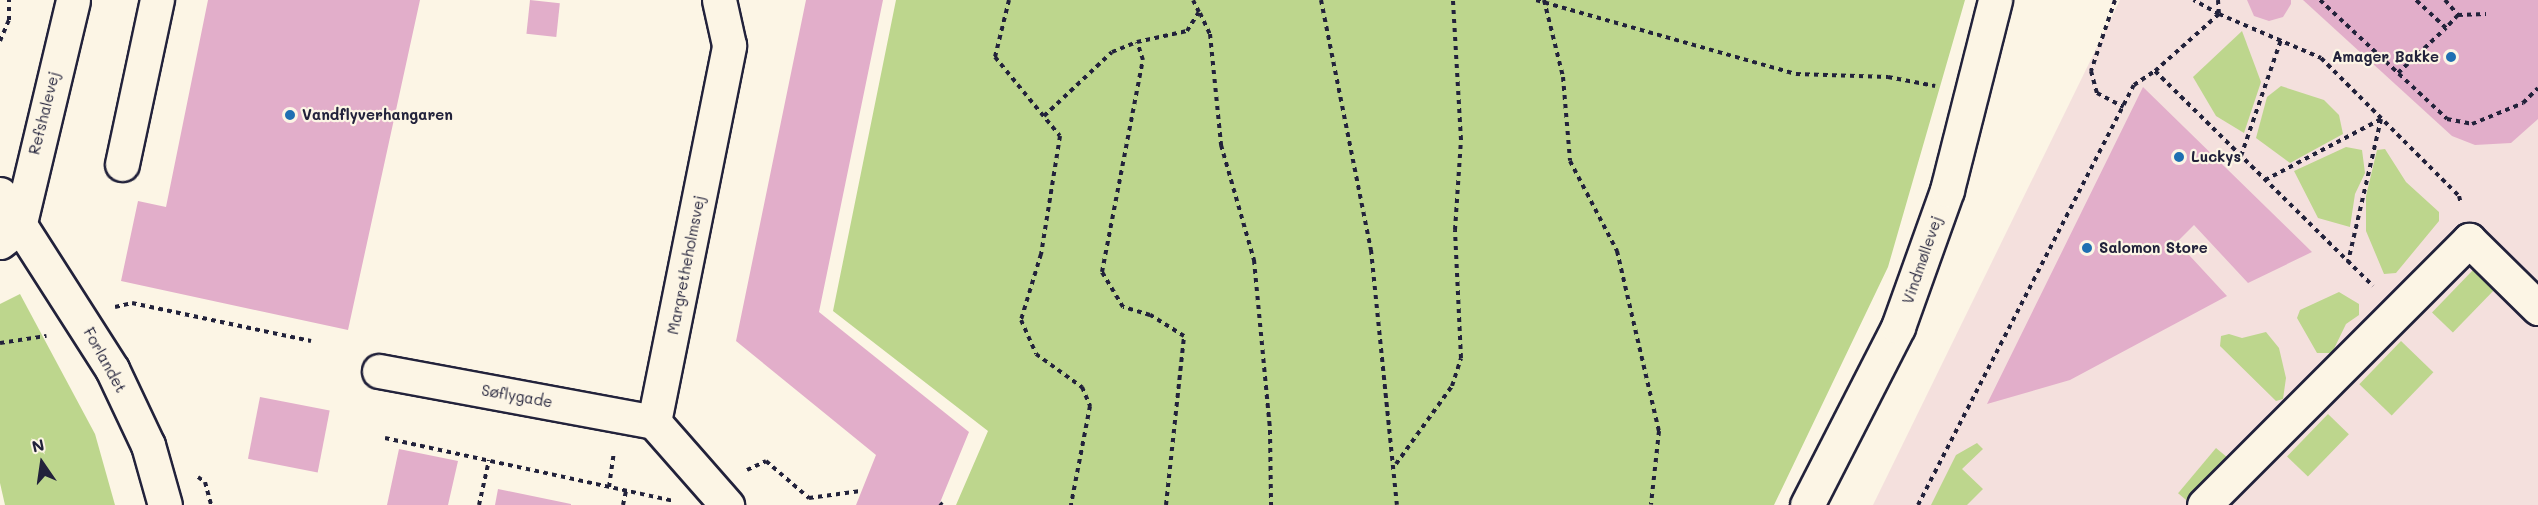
<!DOCTYPE html>
<meta charset="utf-8">
<style>
body{margin:0}
#map{position:relative;width:2538px;height:505px;overflow:hidden;background:#fcf5e5;font-family:Mali,sans-serif}
div>[style]{position:absolute}
.built>*{inset:0;background:#f4e0dd}
.green>*{inset:0;background:#bdd68d;transform-origin:0 0}
.building>*{inset:0;background:#e2aeca;transform-origin:0 0}
.path>*{height:4px;margin-top:-2px;transform-origin:0;background:repeating-linear-gradient(90deg,#22223b 0 4.5px,transparent 0 9px)}
.roads{filter:drop-shadow(2px 0 #22223b) drop-shadow(-2px 0 #22223b) drop-shadow(0 2px #22223b) drop-shadow(0 -2px #22223b)}
.minor>*{height:33px;margin:-16.5px;padding:0 16.5px;transform-origin:16.5px;border-radius:16.5px;background:#fcf5e5}
.dots>*{width:16px;height:16px;translate:-50% -50%;box-sizing:border-box;border:3px solid #fcf5e5;border-radius:50%}
span{translate:-50% -50%;white-space:nowrap;text-align:center;line-height:1.15;-webkit-text-stroke:4.5px #fcf5e5;paint-order:stroke}
.poi-label{font-size:15px;color:#22223b;font-weight:700}
.right{translate:-100% -50%;text-align:right}
.left{translate:0 -50%;text-align:left}
.street-label{font-size:15px;color:#22223b}
.north{position:absolute;left:12px;top:433px;width:60px;height:60px;-webkit-text-stroke:4px #fcf5e5;paint-order:stroke;rotate:347deg;font-size:16px;font-weight:700;line-height:24px;text-align:center;color:#22223b}
.north::after{content:'';display:block;margin:auto;width:21px;height:27px;background:#22223b;clip-path:polygon(50% 0,100% 100%,50% 72%,0 100%)}
</style>
<div id="map">
<div class="built">
<div style="clip-path:polygon(2120px 0,2538px 0,2538px 505px,1873px 505px)"></div>
</div>
<div class="green">
<div style="clip-path:polygon(896px 0,1965px 0,1888px 267px,1774px 505px,956px 505px,988px 431px,833px 311px)"></div>
<div style="clip-path:polygon(2242px 31px,2261px 82px,2244px 133px,2216px 116px,2193px 77px)"></div>
<div style="clip-path:polygon(2281px 86px,2324px 100px,2339px 115px,2343px 134px,2290px 163px,2256px 138px,2267px 97px)"></div>
<div style="clip-path:polygon(2346px 147px,2362px 150px,2365px 173px,2355px 194px,2350px 227px,2318px 218px,2294px 171px)"></div>
<div style="clip-path:polygon(2385px 149px,2406px 182px,2439px 212px,2439px 221px,2396px 273px,2384px 274px,2366px 231px,2366px 196px,2377px 150px)"></div>
<div style="left:2473px;top:270px;width:29px;height:59px;rotate:44deg"></div>
<div style="clip-path:polygon(2339px 292px,2359px 304px,2359px 315px,2346px 324px,2332px 353px,2317px 353px,2297px 318px,2300px 310px)"></div>
<div style="clip-path:polygon(20px 294px,95px 434px,115px 505px,5px 505px,0 483px,0 304px)"></div>
<div style="clip-path:polygon(2266px 332px,2279px 348px,2286px 378px,2283px 399px,2276px 401px,2220px 346px,2221px 336px,2229px 334px,2242px 338px)"></div>
<div style="left:2401px;top:341px;width:45px;height:60px;rotate:44deg"></div>
<div style="left:2328px;top:414px;width:29px;height:59px;rotate:44deg"></div>
<div style="clip-path:polygon(1977px 443px,1983px 449px,1962px 469px,1983px 489px,1967px 505px,1931px 505px,1956px 455px)"></div>
<div style="left:2216px;top:448px;width:16px;height:59px;rotate:40deg"></div>
</div>
<div class="building">
<div style="clip-path:polygon(208px 0,420px 0,348px 330px,121px 281px,138px 201px,166px 207px)"></div>
<div style="left:530px;top:0;width:30px;height:34px;rotate:6deg"></div>
<div style="clip-path:polygon(806px 0,883px 0,819px 312px,969px 432px,939px 505px,856px 505px,876px 455px,736px 341px)"></div>
<div style="clip-path:polygon(2247px 0,2291px 0,2291px 4px,2283px 17px,2269px 21px,2254px 16px)"></div>
<div style="clip-path:polygon(2303px 0,2538px 0,2538px 119px,2511px 143px,2475px 145px,2452px 136px)"></div>
<div style="clip-path:polygon(2143px 87px,2312px 252px,2248px 283px,2194px 225px,2177px 242px,2227px 296px,2070px 380px,1987px 404px)"></div>
<div style="left:260px;top:397px;width:71px;height:63px;rotate:11deg"></div>
<div style="clip-path:polygon(399px 449px,458px 461px,448px 505px,387px 505px)"></div>
<div style="clip-path:polygon(498px 489px,571px 504px,571px 505px,495px 505px)"></div>
</div>
<div class="path">
<div style="left:1009px;top:0;width:59px;rotate:103.8deg"></div>
<div style="left:995px;top:57px;width:102px;rotate:50.6deg"></div>
<div style="left:1060px;top:136px;width:120px;rotate:99.1deg"></div>
<div style="left:1041px;top:254px;width:69px;rotate:106.9deg"></div>
<div style="left:1021px;top:320px;width:37px;rotate:66deg"></div>
<div style="left:1036px;top:354px;width:57px;rotate:35.7deg"></div>
<div style="left:1082px;top:387px;width:21px;rotate:67deg"></div>
<div style="left:1090px;top:406px;width:101px;rotate:100.9deg"></div>
<div style="left:1321px;top:0;width:255px;rotate:78.7deg"></div>
<div style="left:1371px;top:250px;width:256px;rotate:84.2deg"></div>
<div style="left:1536px;top:0;width:270px;rotate:15.9deg"></div>
<div style="left:1796px;top:74px;width:92px;rotate:1.9deg"></div>
<div style="left:1888px;top:77px;width:48px;rotate:10.8deg"></div>
<div style="left:1544px;top:0;width:79px;rotate:76.1deg"></div>
<div style="left:1563px;top:77px;width:84px;rotate:85.2deg"></div>
<div style="left:1570px;top:161px;width:102px;rotate:62.4deg"></div>
<div style="left:1617px;top:251px;width:185px;rotate:76.9deg"></div>
<div style="left:1659px;top:431px;width:74px;rotate:96.2deg"></div>
<div style="left:2115px;top:0;width:75px;rotate:108.7deg"></div>
<div style="left:2091px;top:71px;width:23px;rotate:75deg"></div>
<div style="left:2097px;top:93px;width:30px;rotate:28deg"></div>
<div style="left:2218px;top:0;width:14px;rotate:86deg"></div>
<div style="left:2219px;top:14px;width:111px;rotate:23.3deg"></div>
<div style="left:2321px;top:58px;width:195px;rotate:45deg"></div>
<div style="left:2459px;top:196px;width:8px;rotate:76deg"></div>
<div style="left:2320px;top:0;width:174px;rotate:43.1deg"></div>
<div style="left:2447px;top:119px;width:25px;rotate:11deg"></div>
<div style="left:2472px;top:124px;width:55px;rotate:-22.4deg"></div>
<div style="left:2523px;top:103px;width:21px;rotate:-45deg"></div>
<div style="left:2445px;top:0;width:20px;rotate:49deg"></div>
<div style="left:2458px;top:15px;width:18px;rotate:133deg"></div>
<div style="left:1200px;top:13px;width:23px;rotate:65deg"></div>
<div style="left:1210px;top:34px;width:112px;rotate:84.3deg"></div>
<div style="left:1221px;top:145px;width:120px;rotate:74deg"></div>
<div style="left:1254px;top:260px;width:171px;rotate:84.6deg"></div>
<div style="left:1270px;top:430px;width:75px;rotate:89.2deg"></div>
<div style="left:2458px;top:15px;width:28px;rotate:-2deg"></div>
<div style="left:0;top:41px;width:23px;rotate:-67deg"></div>
<div style="left:9px;top:20px;width:20px;rotate:-90deg"></div>
<div style="left:2155px;top:71px;width:86px;rotate:-41.7deg"></div>
<div style="left:2219px;top:14px;width:29px;rotate:-151deg"></div>
<div style="left:2398px;top:73px;width:66px;rotate:-43.2deg"></div>
<div style="left:2446px;top:28px;width:41px;rotate:-137deg"></div>
<div style="left:1044px;top:116px;width:93px;rotate:-43.3deg"></div>
<div style="left:1112px;top:52px;width:27px;rotate:-22deg"></div>
<div style="left:2241px;top:156px;width:123px;rotate:-71deg"></div>
<div style="left:2265px;top:180px;width:131px;rotate:-27.7deg"></div>
<div style="left:2381px;top:119px;width:147px;rotate:103deg"></div>
<div style="left:115px;top:307px;width:17px;rotate:-13deg"></div>
<div style="left:132px;top:303px;width:183px;rotate:12deg"></div>
<div style="left:0;top:343px;width:47px;rotate:-8.7deg"></div>
<div style="left:385px;top:438px;width:295px;rotate:12.3deg"></div>
<div style="left:1396px;top:464px;width:96px;rotate:-54.3deg"></div>
<div style="left:1452px;top:386px;width:29px;rotate:-72deg"></div>
<div style="left:1461px;top:358px;width:128px;rotate:-92.7deg"></div>
<div style="left:1455px;top:230px;width:90px;rotate:-86.2deg"></div>
<div style="left:1461px;top:140px;width:140px;rotate:-93.3deg"></div>
<div style="left:747px;top:470px;width:21px;rotate:-25deg"></div>
<div style="left:766px;top:461px;width:57px;rotate:40.7deg"></div>
<div style="left:809px;top:498px;width:52px;rotate:-7.7deg"></div>
<div style="left:198px;top:477px;width:9px;rotate:36deg"></div>
<div style="left:205px;top:482px;width:24px;rotate:75deg"></div>
<div style="left:609px;top:487px;width:35px;rotate:-82deg"></div>
<div style="left:940px;top:503px;width:3px;rotate:45deg"></div>
<div style="left:479px;top:505px;width:46px;rotate:-77.5deg"></div>
<div style="left:623px;top:505px;width:14px;rotate:-78deg"></div>
<div style="left:1166px;top:505px;width:170px;rotate:-83.9deg"></div>
<div style="left:1184px;top:336px;width:40px;rotate:-148deg"></div>
<div style="left:1150px;top:315px;width:28px;rotate:-163deg"></div>
<div style="left:1123px;top:307px;width:41px;rotate:-121deg"></div>
<div style="left:1102px;top:272px;width:216px;rotate:-79.1deg"></div>
<div style="left:1143px;top:60px;width:19px;rotate:-108deg"></div>
<div style="left:1137px;top:42px;width:51px;rotate:-12.4deg"></div>
<div style="left:1187px;top:31px;width:22px;rotate:-58deg"></div>
<div style="left:1199px;top:12px;width:13px;rotate:-117deg"></div>
<div style="left:1918px;top:505px;width:472px;rotate:-62.8deg"></div>
<div style="left:2134px;top:85px;width:25px;rotate:-34deg"></div>
<div style="left:2155px;top:71px;width:306px;rotate:44.6deg"></div>
</div>
<div class="roads">
<div class="minor">
<div style="left:122px;top:164px;width:168px;rotate:-78deg"></div>
<div style="left:0;top:194px;width:208px;rotate:57.4deg"></div>
<div style="left:112px;top:369px;width:84px;rotate:64.7deg"></div>
<div style="left:148px;top:445px;width:62px;rotate:74.2deg"></div>
<div style="left:0;top:242px;width:24px;rotate:-38deg"></div>
<div style="left:19px;top:227px;width:233px;rotate:-76.6deg"></div>
<div style="left:379px;top:371px;width:280px;rotate:10.5deg"></div>
<div style="left:654px;top:422px;width:384px;rotate:-78.7deg"></div>
<div style="left:729px;top:45px;width:46px;rotate:-102.5deg"></div>
<div style="left:654px;top:422px;width:111px;rotate:48.7deg"></div>
<div style="left:1807px;top:505px;width:200px;rotate:-62.9deg"></div>
<div style="left:1898px;top:327px;width:145px;rotate:-70.3deg"></div>
<div style="left:1947px;top:190px;width:196px;rotate:-75.8deg"></div>
<div style="left:2204px;top:505px;width:375px;rotate:-45deg"></div>
<div style="left:2469px;top:240px;width:97px;rotate:44.6deg"></div>
</div>
</div>
<div class="dots">
<div style="left:2451px;top:57px;background:#1f6fb2"></div>
<div style="left:290px;top:115px;background:#1f6fb2"></div>
<div style="left:2179px;top:157px;background:#1f6fb2"></div>
<div style="left:2087px;top:248px;background:#1f6fb2"></div>
</div>
<div class="poi-label">
<span class="right" style="left:2439px;top:57px">Amager Bakke</span>
<span class="left" style="left:302px;top:115px">Vandflyverhangaren</span>
<span class="left" style="left:2191px;top:157px">Luckys</span>
<span class="left" style="left:2099px;top:248px">Salomon Store</span>
</div>
<div class="street-label">
<span style="left:44px;top:113px;rotate:-76deg">Refshalevej</span>
<span style="left:1922px;top:260px;rotate:-71deg">Vindmøllevej</span>
<span style="left:686px;top:265px;rotate:-79deg">Margretheholmsvej</span>
<span style="left:105px;top:360px;rotate:61deg">Forlandet</span>
<span style="left:517px;top:396px;rotate:10deg">Søflygade</span>
</div>
<div class="north">N</div>
</div>
